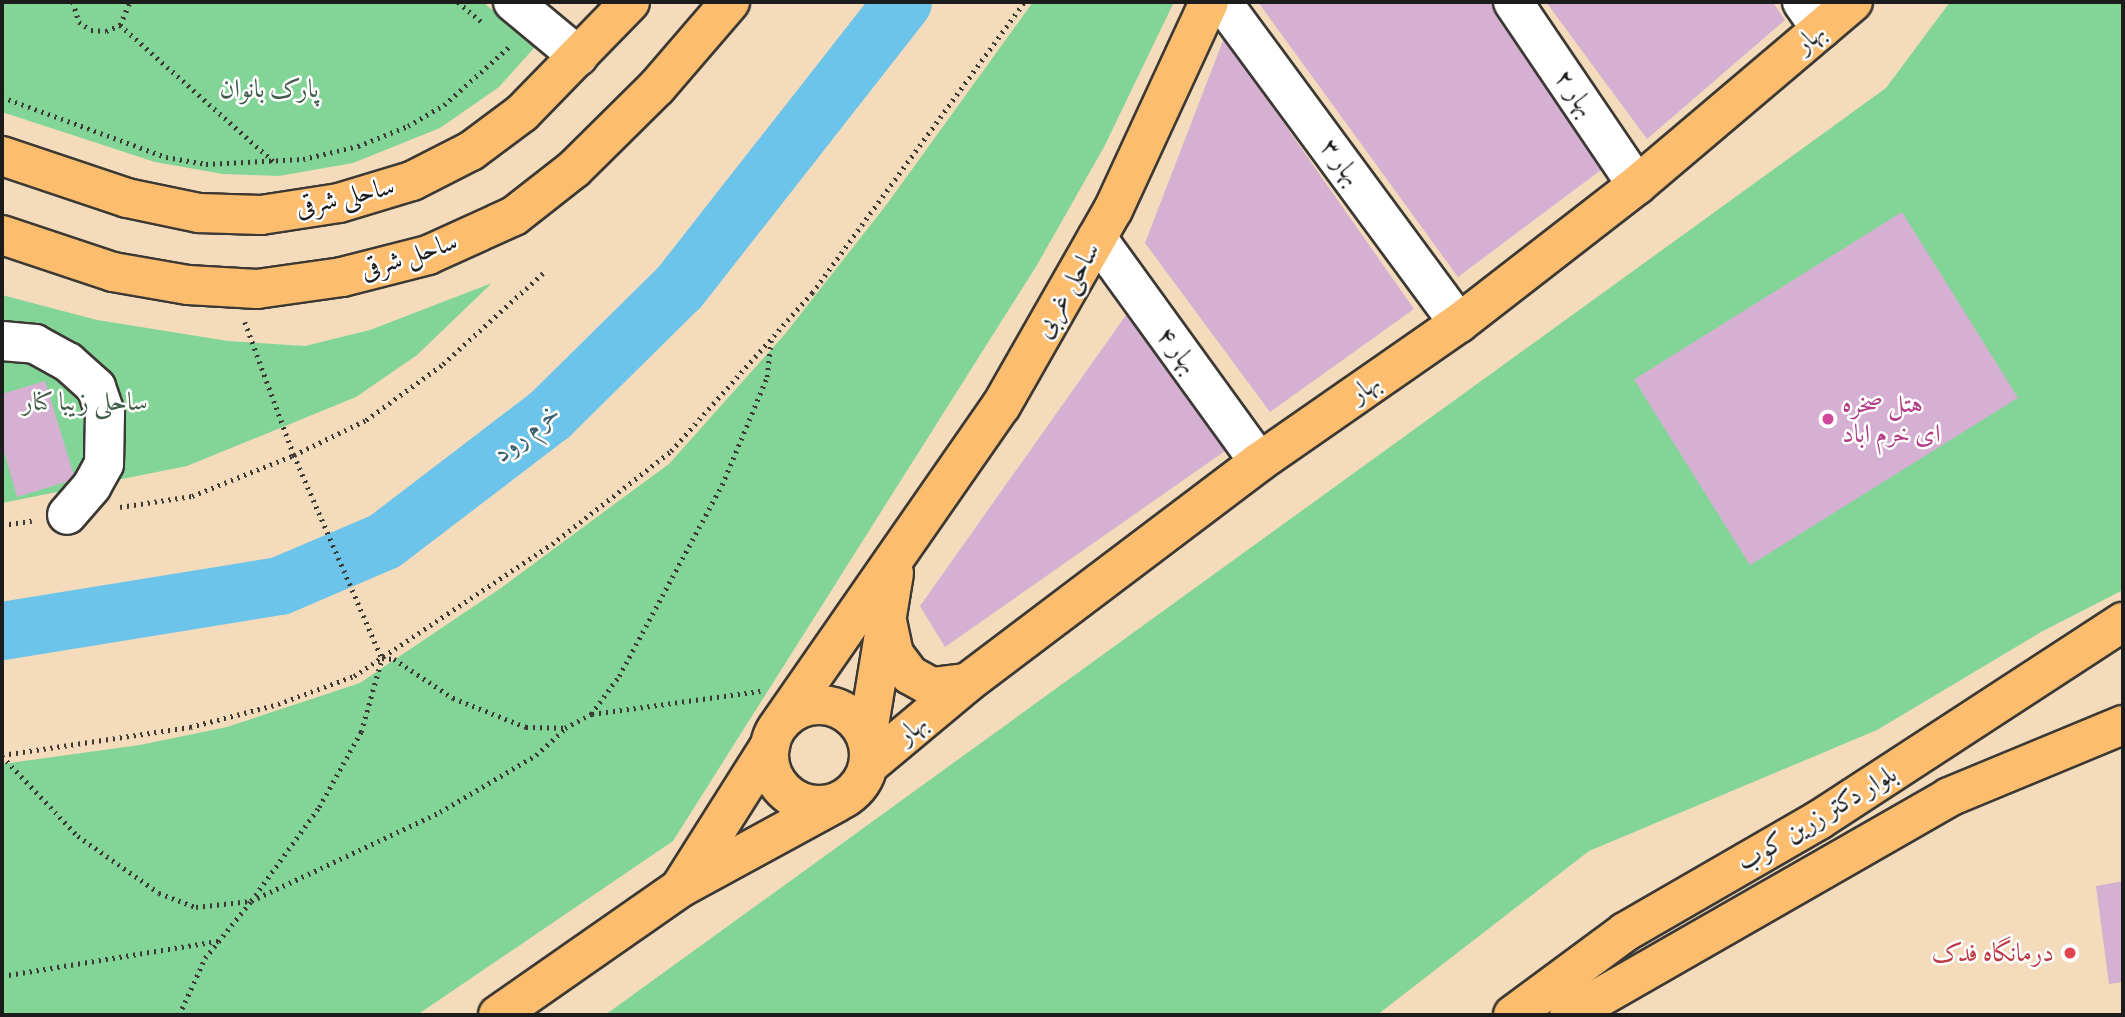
<!DOCTYPE html>
<meta charset="utf-8">
<style>
body{margin:0}
#map{position:relative;width:2125px;height:1017px;overflow:hidden;background:#f3dbbc;font-family:Alegreya,Amiri,serif}
div>[style]{position:absolute}
.green>*{inset:0;background:#82d597}
.river>*{height:58px;margin:-29px;padding:0 29px;transform-origin:29px;border-radius:29px;background:#6dc4ea}
.building>*{inset:0;background:#d6b0d2;transform-origin:0 0}
.path>*{height:4.5px;margin-top:-2.25px;transform-origin:0;background:repeating-linear-gradient(90deg,#3c3934 0 2px,transparent 0 7px)}
.roads{filter:drop-shadow(2px 0 #3c3934) drop-shadow(-2px 0 #3c3934) drop-shadow(0 2px #3c3934) drop-shadow(0 -2px #3c3934)}
.minor>*{height:38px;margin:-19px;padding:0 19px;transform-origin:19px;border-radius:19px;background:#fff}
.major>*{height:38px;margin:-19px;padding:0 19px;transform-origin:19px;border-radius:19px;background:#fcbd6f}
.major>.ring{margin:-19px;padding:0;box-sizing:content-box;background:none;border:38px solid #fcbd6f;border-radius:50%}
.dots>*{width:19px;height:19px;translate:-50% -50%;box-sizing:border-box;border:4px solid #fff;border-radius:50%}
span{translate:-50% -50%;white-space:nowrap;text-align:center;line-height:1.15;-webkit-text-stroke:5px #fff;paint-order:stroke}
.street-label{font-size:26px;color:#1c1c1c}
.park-label{font-size:26px;color:#405d47}
.hotel-label{font-size:26px;color:#b23c85}
.left{translate:0 -50%;text-align:left}
.health-label{font-size:26px;color:#be3a42}
.right{translate:-100% -50%;text-align:right}
.water-label{font-size:28px;color:#3c5f6e;font-style:italic}
.frame{position:absolute;inset:0;border:4px solid #1c1c1c;pointer-events:none}
</style>
<div id="map">
<div class="green">
<div style="clip-path:polygon(2px 2px,483px 2px,535px 47px,499px 87px,440px 128px,353px 163px,279px 176px,223px 174px,155px 162px,2px 112px)"></div>
<div style="clip-path:polygon(1033px 2px,1174px 2px,1104px 147px,1037px 265px,673px 841px,417px 1015px,2px 1015px,2px 764px,140px 745px,227px 727px,360px 683px,501px 588px,643px 483px,669px 464px,785px 334px,887px 204px)"></div>
<div style="clip-path:polygon(1950px 2px,2123px 2px,2123px 590px,2041px 632px,1877px 730px,1589px 851px,1377px 1015px,605px 1015px,1886px 88px)"></div>
<div style="clip-path:polygon(492px 283px,417px 355px,356px 397px,187px 466px,2px 503px,2px 295px,97px 320px,228px 341px,305px 346px,370px 330px)"></div>
</div>
<div class="river">
<div style="left:2px;top:631px;width:282px;rotate:-9.2deg"></div>
<div style="left:280px;top:586px;width:114px;rotate:-23.2deg"></div>
<div style="left:385px;top:541px;width:208px;rotate:-37.4deg"></div>
<div style="left:550px;top:415px;width:181px;rotate:-44.6deg"></div>
<div style="left:679px;top:288px;width:363px;rotate:-51.9deg"></div>
</div>
<div class="building">
<div style="clip-path:polygon(1258px 2px,1494px 2px,1605px 167px,1458px 277px)"></div>
<div style="clip-path:polygon(1546px 2px,1773px 2px,1785px 20px,1647px 139px)"></div>
<div style="clip-path:polygon(1224px 38px,1414px 309px,1270px 412px,1145px 243px)"></div>
<div style="left:1902px;top:212px;width:219px;height:316px;rotate:58deg"></div>
<div style="clip-path:polygon(1131px 308px,1225px 451px,945px 647px,920px 606px)"></div>
<div style="clip-path:polygon(45px 381px,75px 479px,17px 497px,2px 444px,2px 394px)"></div>
<div style="clip-path:polygon(2123px 881px,2123px 982px,2109px 984px,2096px 886px)"></div>
</div>
<div class="path">
<div style="left:73px;top:2px;width:21px;rotate:73deg"></div>
<div style="left:79px;top:22px;width:14px;rotate:34deg"></div>
<div style="left:91px;top:30px;width:15px;rotate:4deg"></div>
<div style="left:106px;top:31px;width:15px;rotate:-23deg"></div>
<div style="left:120px;top:25px;width:25px;rotate:-67deg"></div>
<div style="left:458px;top:2px;width:31px;rotate:40deg"></div>
<div style="left:120px;top:25px;width:205px;rotate:41.6deg"></div>
<div style="left:2px;top:97px;width:175px;rotate:20.1deg"></div>
<div style="left:166px;top:157px;width:41px;rotate:9.9deg"></div>
<div style="left:206px;top:164px;width:97px;rotate:-3deg"></div>
<div style="left:303px;top:159px;width:57px;rotate:-13.3deg"></div>
<div style="left:358px;top:146px;width:54px;rotate:-21.8deg"></div>
<div style="left:408px;top:126px;width:42px;rotate:-30.3deg"></div>
<div style="left:444px;top:105px;width:89px;rotate:-41.8deg"></div>
<div style="left:245px;top:322px;width:142px;rotate:69.8deg"></div>
<div style="left:294px;top:455px;width:221px;rotate:66.6deg"></div>
<div style="left:120px;top:507px;width:73px;rotate:-8.7deg"></div>
<div style="left:192px;top:496px;width:110px;rotate:-21.9deg"></div>
<div style="left:294px;top:455px;width:80px;rotate:-25.9deg"></div>
<div style="left:366px;top:420px;width:95px;rotate:-36deg"></div>
<div style="left:443px;top:364px;width:135px;rotate:-42.3deg"></div>
<div style="left:2px;top:525px;width:30px;rotate:-8deg"></div>
<div style="left:592px;top:714px;width:170px;rotate:-7.8deg"></div>
<div style="left:2px;top:755px;width:190px;rotate:-8.5deg"></div>
<div style="left:190px;top:727px;width:91px;rotate:-14.6deg"></div>
<div style="left:278px;top:704px;width:81px;rotate:-20.2deg"></div>
<div style="left:354px;top:676px;width:238px;rotate:-33.7deg"></div>
<div style="left:552px;top:544px;width:151px;rotate:-38deg"></div>
<div style="left:671px;top:451px;width:212px;rotate:-48.3deg"></div>
<div style="left:812px;top:293px;width:360px;rotate:-53.9deg"></div>
<div style="left:2px;top:756px;width:110px;rotate:46.5deg"></div>
<div style="left:78px;top:836px;width:99px;rotate:35.1deg"></div>
<div style="left:159px;top:893px;width:40px;rotate:21deg"></div>
<div style="left:196px;top:907px;width:55px;rotate:-6.2deg"></div>
<div style="left:251px;top:901px;width:116px;rotate:-54.1deg"></div>
<div style="left:319px;top:807px;width:86px;rotate:-60.8deg"></div>
<div style="left:361px;top:732px;width:77px;rotate:-74.2deg"></div>
<div style="left:382px;top:658px;width:12px;rotate:5deg"></div>
<div style="left:394px;top:659px;width:71px;rotate:33.5deg"></div>
<div style="left:453px;top:698px;width:79px;rotate:21.7deg"></div>
<div style="left:526px;top:727px;width:39px;rotate:1deg"></div>
<div style="left:565px;top:728px;width:30px;rotate:-28deg"></div>
<div style="left:591px;top:714px;width:47px;rotate:-53.6deg"></div>
<div style="left:619px;top:676px;width:217px;rotate:-61.7deg"></div>
<div style="left:722px;top:485px;width:117px;rotate:-67.4deg"></div>
<div style="left:767px;top:377px;width:37px;rotate:-84deg"></div>
<div style="left:2px;top:976px;width:220px;rotate:-9.2deg"></div>
<div style="left:179px;top:1015px;width:63px;rotate:-65.5deg"></div>
<div style="left:205px;top:958px;width:73px;rotate:-51.1deg"></div>
<div style="left:251px;top:901px;width:209px;rotate:-25.2deg"></div>
<div style="left:440px;top:812px;width:112px;rotate:-30.7deg"></div>
<div style="left:536px;top:755px;width:39px;rotate:-42deg"></div>
</div>
<div class="roads">
<div class="minor">
<div style="left:513px;top:2px;width:85px;rotate:39.7deg"></div>
<div style="left:1222px;top:2px;width:399px;rotate:53.6deg"></div>
<div style="left:1513px;top:2px;width:221px;rotate:55.9deg"></div>
<div style="left:1802px;top:2px;width:33px;rotate:55deg"></div>
<div style="left:1097px;top:238px;width:276px;rotate:54.1deg"></div>
<div style="left:2px;top:341px;width:33px;rotate:5deg"></div>
<div style="left:35px;top:344px;width:38px;rotate:29deg"></div>
<div style="left:68px;top:362px;width:38px;rotate:42deg"></div>
<div style="left:96px;top:387px;width:28px;rotate:71deg"></div>
<div style="left:105px;top:413px;width:51px;rotate:91.1deg"></div>
<div style="left:104px;top:464px;width:25px;rotate:119deg"></div>
<div style="left:92px;top:486px;width:38px;rotate:131deg"></div>
</div>
<div class="major">
<div style="left:2px;top:156px;width:132px;rotate:18.6deg"></div>
<div style="left:127px;top:198px;width:74px;rotate:11.8deg"></div>
<div style="left:199px;top:213px;width:62px;rotate:1.8deg"></div>
<div style="left:261px;top:215px;width:79px;rotate:-8.7deg"></div>
<div style="left:339px;top:203px;width:76px;rotate:-16.8deg"></div>
<div style="left:412px;top:181px;width:66px;rotate:-27deg"></div>
<div style="left:471px;top:151px;width:64px;rotate:-36.7deg"></div>
<div style="left:522px;top:113px;width:155px;rotate:-45.8deg"></div>
<div style="left:2px;top:235px;width:117px;rotate:18.4deg"></div>
<div style="left:113px;top:272px;width:76px;rotate:9.8deg"></div>
<div style="left:188px;top:285px;width:69px;rotate:3.3deg"></div>
<div style="left:257px;top:289px;width:86px;rotate:-8deg"></div>
<div style="left:342px;top:277px;width:89px;rotate:-14.3deg"></div>
<div style="left:428px;top:255px;width:94px;rotate:-24.4deg"></div>
<div style="left:514px;top:216px;width:76px;rotate:-38.1deg"></div>
<div style="left:574px;top:169px;width:117px;rotate:-44.7deg"></div>
<div style="left:657px;top:87px;width:112px;rotate:-49.3deg"></div>
<div style="left:887px;top:621px;width:34px;rotate:78deg"></div>
<div style="left:894px;top:654px;width:26px;rotate:53deg"></div>
<div style="left:910px;top:675px;width:25px;rotate:29deg"></div>
<div style="left:932px;top:687px;width:35px;rotate:-7deg"></div>
<div class="ring" style="left:769px;top:705px;width:62px;height:62px"></div>
<div style="left:781px;top:722px;width:385px;rotate:-55.2deg"></div>
<div style="left:1001px;top:406px;width:226px;rotate:-60.3deg"></div>
<div style="left:1113px;top:210px;width:229px;rotate:-65.2deg"></div>
<div style="left:867px;top:738px;width:167px;rotate:-80.7deg"></div>
<div style="left:869px;top:765px;width:128px;rotate:-39.9deg"></div>
<div style="left:967px;top:683px;width:366px;rotate:-37.1deg"></div>
<div style="left:1259px;top:462px;width:244px;rotate:-34.8deg"></div>
<div style="left:1459px;top:323px;width:225px;rotate:-37.8deg"></div>
<div style="left:1637px;top:185px;width:283px;rotate:-40.3deg"></div>
<div style="left:681px;top:886px;width:167px;rotate:-57.7deg"></div>
<div style="left:498px;top:1015px;width:222px;rotate:-34.9deg"></div>
<div style="left:680px;top:888px;width:178px;rotate:-28.6deg"></div>
<div style="left:1513px;top:1015px;width:139px;rotate:-36.5deg"></div>
<div style="left:1625px;top:932px;width:224px;rotate:-30deg"></div>
<div style="left:1819px;top:820px;width:363px;rotate:-33.1deg"></div>
<div style="left:1569px;top:1015px;width:438px;rotate:-29.8deg"></div>
<div style="left:1949px;top:797px;width:188px;rotate:-22.5deg"></div>
</div>
</div>
<div class="dots">
<div style="left:1828px;top:419px;background:#d1479c"></div>
<div style="left:2070px;top:953px;background:#e0444e"></div>
</div>
<div class="street-label">
<span style="left:1810px;top:38px;rotate:-40deg">بهار</span>
<span style="left:1575px;top:93px;rotate:56deg">بهار ۲</span>
<span style="left:1341px;top:162px;rotate:54deg">بهار ۳</span>
<span style="left:345px;top:197px;rotate:-13deg">ساحلی شرقی</span>
<span style="left:409px;top:256px;rotate:-18deg">ساحل شرقی</span>
<span style="left:1067px;top:290px;rotate:-60deg">ساحلی غربی</span>
<span style="left:1178px;top:350px;rotate:54deg">بهار ۴</span>
<span style="left:1365px;top:388px;rotate:-35deg">بهار</span>
<span style="left:912px;top:729px;rotate:-40deg">بهار</span>
<span style="left:1817px;top:818px;rotate:-31deg">بلوار دکتر زرین کوب</span>
</div>
<div class="park-label">
<span style="left:269px;top:89px">پارک بانوان</span>
<span style="left:85px;top:402px">ساحلی زیبا کنار</span>
</div>
<div class="hotel-label">
<span class="left" style="left:1842px;top:419px">هتل صخره<br>ای خرم اباد</span>
</div>
<div class="health-label">
<span class="right" style="left:2054px;top:953px">درمانگاه فدک</span>
</div>
<div class="water-label">
<span style="left:526px;top:432px;rotate:-39deg">خرم رود</span>
</div>
<div class="frame"></div>
</div>
